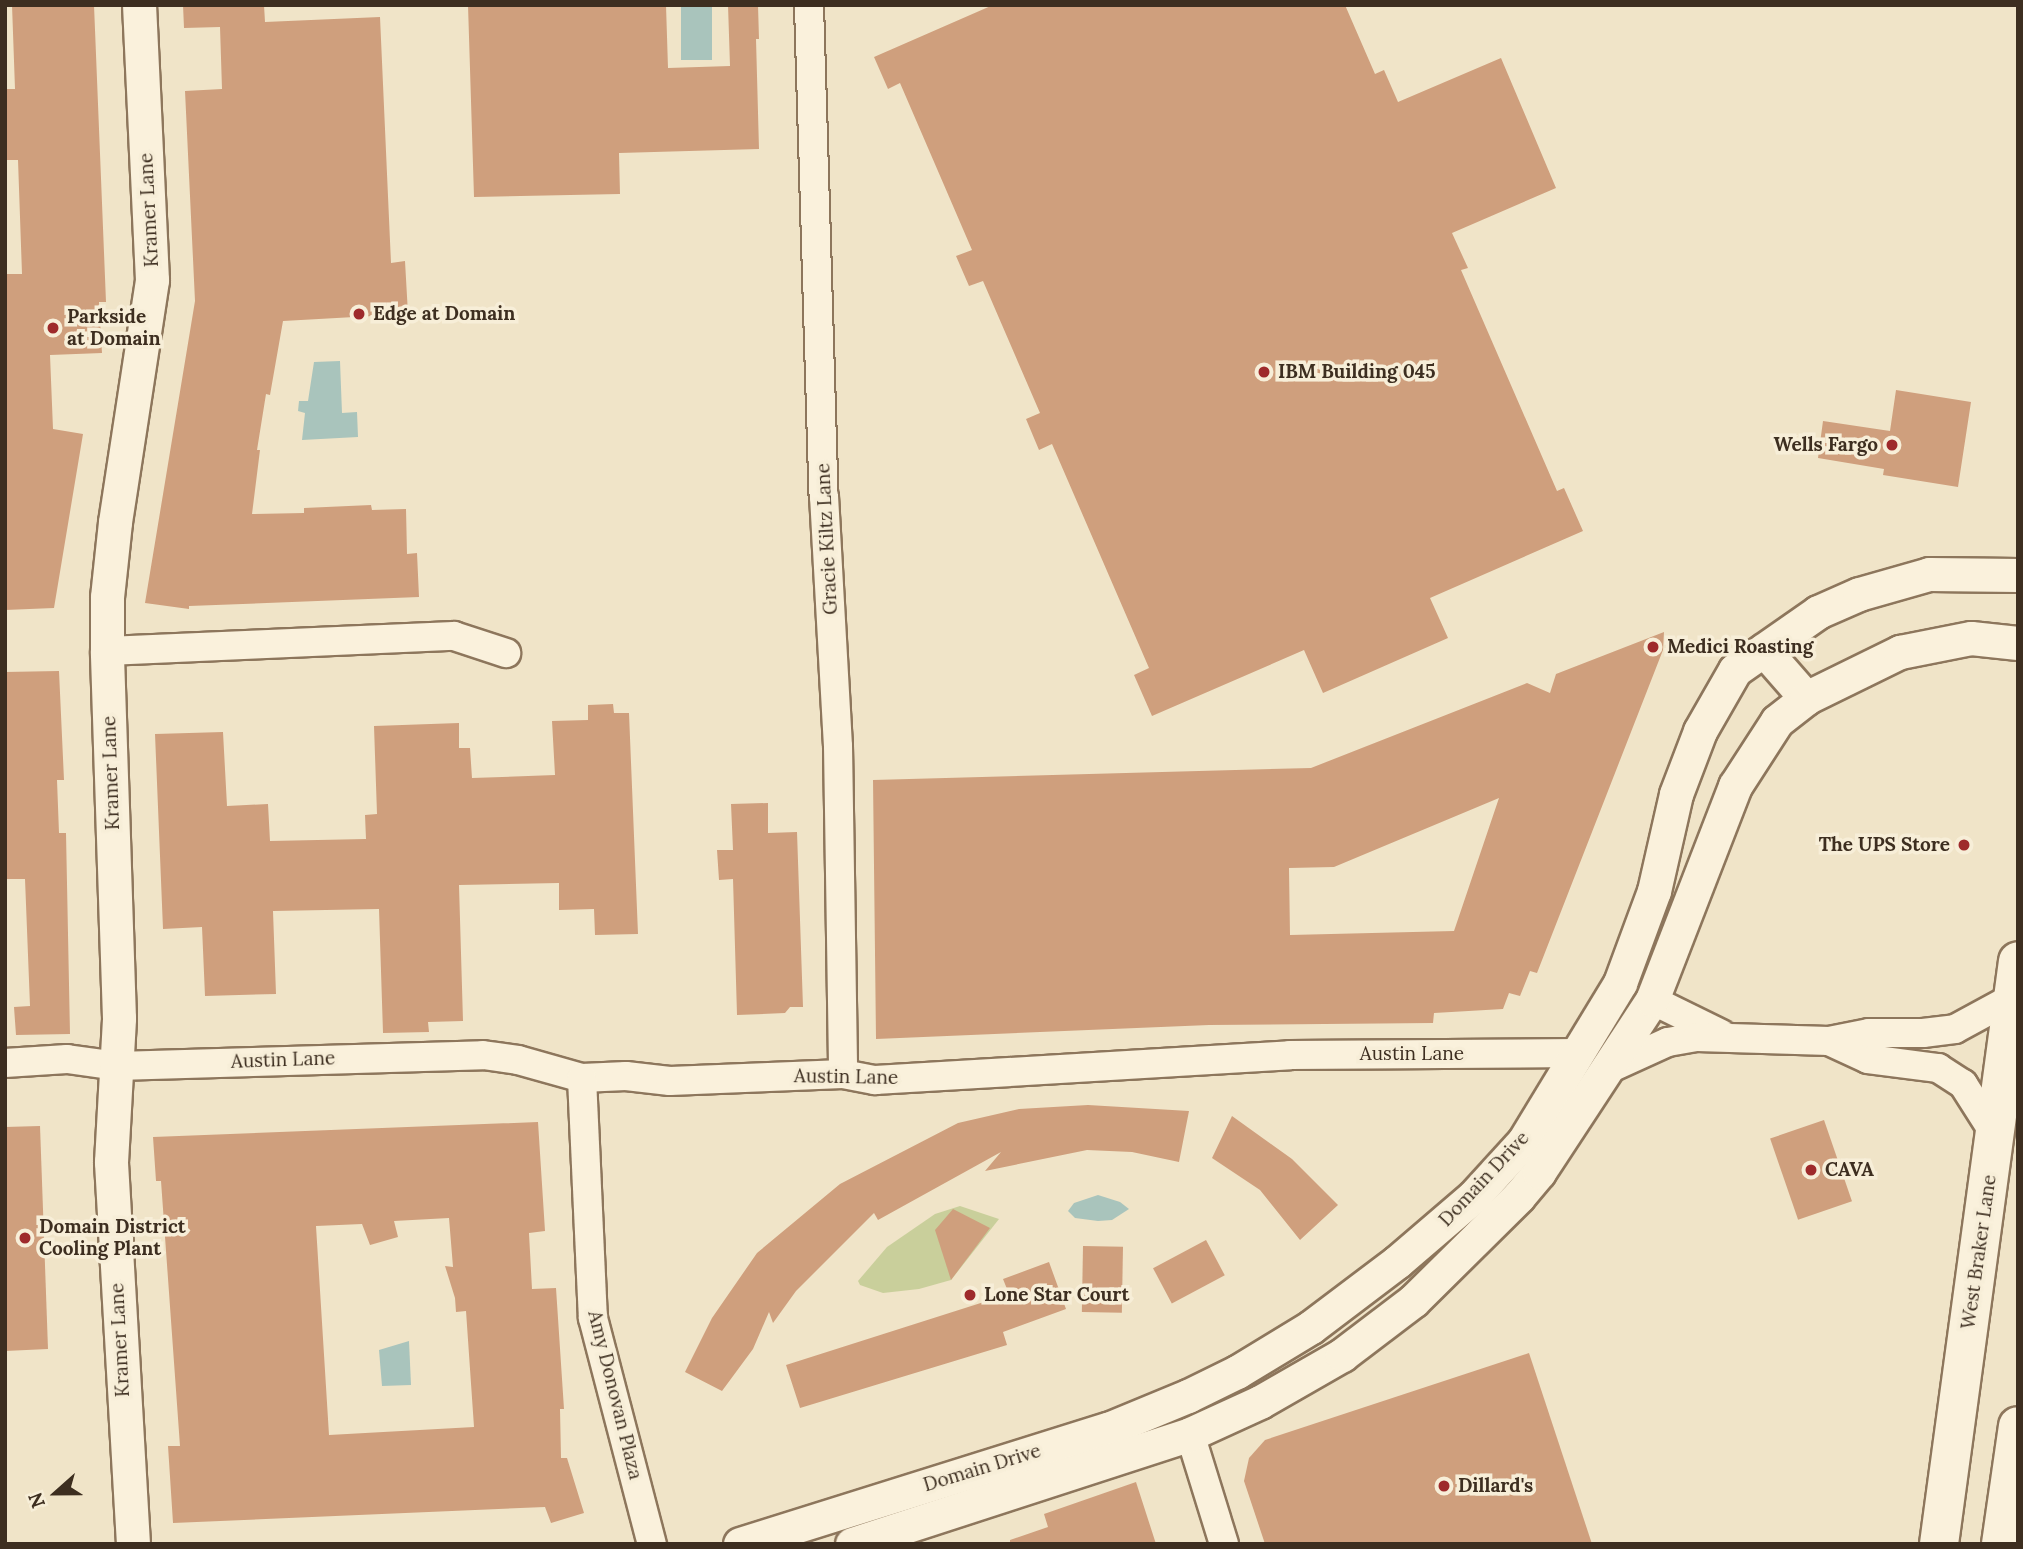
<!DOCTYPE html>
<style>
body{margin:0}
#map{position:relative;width:2023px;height:1549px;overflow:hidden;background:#f0e4c8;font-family:Lora,serif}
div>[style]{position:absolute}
.green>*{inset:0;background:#c9cf9b}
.water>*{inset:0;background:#a9c4bc;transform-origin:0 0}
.building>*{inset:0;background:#cf9f7d;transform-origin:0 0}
.roads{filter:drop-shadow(2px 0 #8d765c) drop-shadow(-2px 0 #8d765c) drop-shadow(0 2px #8d765c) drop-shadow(0 -2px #8d765c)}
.minor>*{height:28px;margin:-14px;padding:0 14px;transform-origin:14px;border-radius:14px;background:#faf1dc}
.tertiary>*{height:33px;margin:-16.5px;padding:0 16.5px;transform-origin:16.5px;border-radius:16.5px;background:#faf1dc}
.secondary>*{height:38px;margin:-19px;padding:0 19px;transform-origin:19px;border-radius:19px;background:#faf1dc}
.dots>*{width:19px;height:19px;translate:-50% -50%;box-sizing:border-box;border:4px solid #f7eed8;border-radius:50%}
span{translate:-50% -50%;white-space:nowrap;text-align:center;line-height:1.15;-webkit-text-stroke:7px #f7eed8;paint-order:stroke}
.street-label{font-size:19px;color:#3d2e20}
.poi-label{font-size:19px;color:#3d2e20;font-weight:700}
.left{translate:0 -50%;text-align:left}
.right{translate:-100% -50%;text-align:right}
.frame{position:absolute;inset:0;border:7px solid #3d2e20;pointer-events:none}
.north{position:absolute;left:21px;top:1458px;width:70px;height:70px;-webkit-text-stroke:5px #f7eed8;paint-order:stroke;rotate:249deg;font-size:19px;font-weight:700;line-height:28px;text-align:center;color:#3d2e20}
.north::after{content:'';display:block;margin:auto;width:24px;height:32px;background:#3d2e20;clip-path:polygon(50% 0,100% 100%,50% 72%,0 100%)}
</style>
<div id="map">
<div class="green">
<div style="clip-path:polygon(960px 1206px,999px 1219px,951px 1280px,919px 1289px,883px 1293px,860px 1285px,858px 1281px,887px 1247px,935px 1214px)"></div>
</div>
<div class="water">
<div style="left:681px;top:5px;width:31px;height:55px"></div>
<div style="clip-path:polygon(340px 361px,342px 413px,357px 412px,358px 437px,302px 440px,305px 413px,298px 411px,299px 401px,308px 401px,314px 362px)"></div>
<div style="clip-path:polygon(1098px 1195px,1120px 1202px,1129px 1209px,1112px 1220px,1098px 1221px,1075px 1218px,1068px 1211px,1074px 1203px)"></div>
<div style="clip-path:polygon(409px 1341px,411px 1385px,382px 1386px,379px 1350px)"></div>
</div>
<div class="building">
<div style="clip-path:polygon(12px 5px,94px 5px,106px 302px,99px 302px,102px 353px,50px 355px,53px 429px,83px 434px,54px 608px,5px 610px,5px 274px,22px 274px,18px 160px,5px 160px,5px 89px,15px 89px)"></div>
<div style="clip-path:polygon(183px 5px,264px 5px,265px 22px,380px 17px,391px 263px,405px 261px,408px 314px,283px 321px,270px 395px,266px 394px,257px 450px,260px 450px,252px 514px,304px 513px,304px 508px,371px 505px,372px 510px,406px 509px,407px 554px,417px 553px,419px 597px,189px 606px,189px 609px,145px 603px,195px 301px,185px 91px,222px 89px,220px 27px,184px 28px)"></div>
<div style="clip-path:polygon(468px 5px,666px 5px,668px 68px,730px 66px,728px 5px,758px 5px,759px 39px,756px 39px,759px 149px,619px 153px,620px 194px,474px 197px)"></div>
<div style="clip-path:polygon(993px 5px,1345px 5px,1375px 74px,1384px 70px,1398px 102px,1501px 58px,1556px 188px,1452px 233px,1468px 268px,1461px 270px,1557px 491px,1564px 488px,1583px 531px,1430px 598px,1448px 638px,1323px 693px,1304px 650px,1152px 716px,1134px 675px,1149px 668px,1052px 444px,1039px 450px,1026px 419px,1040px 413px,983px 281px,969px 286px,956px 256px,972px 250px,900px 83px,888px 89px,874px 57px)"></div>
<div style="clip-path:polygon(1896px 390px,1971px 402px,1958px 487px,1883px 475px,1884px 469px,1818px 458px,1823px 421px,1890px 431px)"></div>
<div style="clip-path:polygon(evenodd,1664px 632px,1663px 650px,1537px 973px,1530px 971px,1520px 996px,1509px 993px,1503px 1009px,1434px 1013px,1433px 1023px,1209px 1025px,876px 1039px,873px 780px,1311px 768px,1527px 683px,1550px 693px,1556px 674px,1664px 632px,1499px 798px,1454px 931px,1290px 935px,1289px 868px,1334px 867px,1499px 798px)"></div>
<div style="clip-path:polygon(59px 671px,64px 780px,57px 780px,59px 833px,66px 833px,70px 1034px,16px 1035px,14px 1007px,30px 1006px,25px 879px,5px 879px,5px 672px)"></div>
<div style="clip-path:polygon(613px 704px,614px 713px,629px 713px,638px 934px,595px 935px,594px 909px,559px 910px,559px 883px,459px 885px,463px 1021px,428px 1022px,429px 1032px,383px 1033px,379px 909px,273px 911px,276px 994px,205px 996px,202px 927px,163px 929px,155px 734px,223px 732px,227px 806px,268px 804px,270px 841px,366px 839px,365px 815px,377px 814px,374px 726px,459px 723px,459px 748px,470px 748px,472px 778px,555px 775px,552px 721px,588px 720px,588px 705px)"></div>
<div style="clip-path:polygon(768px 803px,768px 833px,797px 832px,803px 1007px,790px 1007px,785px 1013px,737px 1015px,733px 879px,719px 880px,717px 850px,733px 850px,731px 804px)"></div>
<div style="clip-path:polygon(1088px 1105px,1189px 1111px,1179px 1162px,1132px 1152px,1087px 1150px,985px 1171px,1001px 1152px,878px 1220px,874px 1213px,796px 1291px,773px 1323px,769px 1312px,753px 1349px,722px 1391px,685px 1372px,712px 1318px,757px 1253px,840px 1184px,958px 1123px,1019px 1109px)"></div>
<div style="clip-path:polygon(1232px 1116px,1292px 1159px,1338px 1205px,1300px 1240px,1260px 1190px,1212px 1158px)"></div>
<div style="left:1824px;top:1120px;width:86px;height:57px;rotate:71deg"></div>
<div style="clip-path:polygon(evenodd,538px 1122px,545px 1231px,529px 1233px,532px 1289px,556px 1288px,564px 1409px,560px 1409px,561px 1458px,567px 1458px,584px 1513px,551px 1523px,545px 1507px,173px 1523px,168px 1446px,180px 1446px,161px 1181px,156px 1181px,153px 1137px,538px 1122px,449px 1218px,453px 1267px,445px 1266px,455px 1298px,456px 1312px,466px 1311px,474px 1427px,329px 1435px,316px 1226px,362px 1224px,370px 1245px,398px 1237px,394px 1221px,449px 1218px)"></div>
<div style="clip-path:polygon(40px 1126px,48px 1349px,5px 1351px,5px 1127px)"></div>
<div style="clip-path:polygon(953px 1209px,990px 1228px,951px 1280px,935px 1230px)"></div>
<div style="left:1206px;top:1240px;width:40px;height:60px;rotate:62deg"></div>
<div style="left:1083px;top:1246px;width:40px;height:66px;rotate:1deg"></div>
<div style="clip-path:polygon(1049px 1262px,1066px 1309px,1003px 1332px,1007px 1345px,800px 1408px,786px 1365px,1009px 1294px,1003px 1279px)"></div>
<div style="clip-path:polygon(1529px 1353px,1592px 1544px,1265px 1544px,1244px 1481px,1249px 1458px,1265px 1440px)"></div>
<div style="clip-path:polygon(1136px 1482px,1156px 1544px,1010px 1544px,1010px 1540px,1048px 1527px,1044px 1514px)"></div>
</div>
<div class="roads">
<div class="minor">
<div style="left:809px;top:5px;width:491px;rotate:88.3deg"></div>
<div style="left:824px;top:496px;width:250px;rotate:86.8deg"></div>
<div style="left:838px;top:746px;width:328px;rotate:89.1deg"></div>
<div style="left:107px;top:651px;width:347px;rotate:-2.5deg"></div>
<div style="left:454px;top:636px;width:55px;rotate:18.1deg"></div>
<div style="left:1652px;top:1000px;width:77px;rotate:26.2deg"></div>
<div style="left:1829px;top:1041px;width:43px;rotate:24.8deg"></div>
<div style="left:1868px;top:1059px;width:71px;rotate:7.3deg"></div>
<div style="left:1938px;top:1068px;width:30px;rotate:33deg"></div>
<div style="left:1963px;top:1084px;width:62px;rotate:57.6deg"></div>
<div style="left:5px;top:1063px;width:62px;rotate:-3.7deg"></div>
<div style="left:67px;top:1059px;width:50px;rotate:8deg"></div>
<div style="left:117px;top:1066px;width:366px;rotate:-1.7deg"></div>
<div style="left:483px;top:1055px;width:35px;rotate:8deg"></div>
<div style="left:518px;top:1060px;width:66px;rotate:15.7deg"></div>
<div style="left:582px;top:1078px;width:44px;rotate:-2.6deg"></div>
<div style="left:626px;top:1076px;width:44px;rotate:6.5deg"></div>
<div style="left:670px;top:1081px;width:173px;rotate:-2.3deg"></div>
<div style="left:843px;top:1074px;width:33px;rotate:11deg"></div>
<div style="left:875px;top:1080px;width:416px;rotate:-3.4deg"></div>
<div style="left:1290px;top:1055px;width:288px;rotate:-0.4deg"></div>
<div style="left:1604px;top:1071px;width:70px;rotate:-24.4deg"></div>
<div style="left:1668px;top:1042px;width:29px;rotate:-10deg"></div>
<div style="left:1697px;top:1037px;width:132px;rotate:1.7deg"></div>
<div style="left:1829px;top:1041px;width:41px;rotate:-11.3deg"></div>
<div style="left:1869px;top:1033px;width:54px"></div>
<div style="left:1923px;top:1033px;width:32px;rotate:-7deg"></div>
<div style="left:1955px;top:1029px;width:65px;rotate:-28.5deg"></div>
<div style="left:582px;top:1078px;width:240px;rotate:87.4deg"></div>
<div style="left:593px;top:1318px;width:234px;rotate:75.4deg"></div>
<div style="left:1190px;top:1434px;width:115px;rotate:72.8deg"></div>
</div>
<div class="tertiary">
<div style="left:1764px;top:650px;width:64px;rotate:48.8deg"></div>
<div style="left:133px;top:1544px;width:383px;rotate:-93.3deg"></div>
<div style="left:111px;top:1162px;width:144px;rotate:-86.8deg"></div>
<div style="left:119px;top:1018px;width:367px;rotate:-91.9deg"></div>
<div style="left:107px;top:651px;width:54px;rotate:-90deg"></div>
<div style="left:107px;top:597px;width:75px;rotate:-83.9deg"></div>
<div style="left:115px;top:522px;width:245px;rotate:-81.3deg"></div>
<div style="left:152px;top:280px;width:275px;rotate:-92.7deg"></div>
<div style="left:740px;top:1544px;width:386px;rotate:-17.4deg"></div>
<div style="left:1108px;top:1429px;width:87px;rotate:-22.4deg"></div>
<div style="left:1188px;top:1396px;width:55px;rotate:-26.1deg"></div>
<div style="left:1237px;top:1372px;width:87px;rotate:-31.3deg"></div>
<div style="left:1311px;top:1327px;width:108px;rotate:-37.1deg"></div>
<div style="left:1397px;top:1262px;width:101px;rotate:-40.6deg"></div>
<div style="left:1474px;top:1196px;width:74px;rotate:-47.7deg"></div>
<div style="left:1524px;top:1141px;width:185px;rotate:-58.7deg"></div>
<div style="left:1620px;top:983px;width:98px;rotate:-69.7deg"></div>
<div style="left:1654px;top:891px;width:99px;rotate:-77.2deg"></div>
<div style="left:1676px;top:794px;width:67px;rotate:-69.1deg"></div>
<div style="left:1700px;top:731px;width:70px;rotate:-60.2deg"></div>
<div style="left:1735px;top:670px;width:101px;rotate:-34.9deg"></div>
<div style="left:1818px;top:612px;width:45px;rotate:-23.7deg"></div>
<div style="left:1859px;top:594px;width:73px;rotate:-15.9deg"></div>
<div style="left:1929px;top:574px;width:89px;rotate:0.6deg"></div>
<div style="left:852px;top:1544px;width:355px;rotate:-18deg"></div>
<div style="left:1190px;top:1434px;width:77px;rotate:-24.6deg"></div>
<div style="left:1260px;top:1402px;width:95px;rotate:-29.8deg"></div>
<div style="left:1342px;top:1355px;width:89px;rotate:-37.3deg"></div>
<div style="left:1413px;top:1301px;width:149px;rotate:-44.7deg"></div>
<div style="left:1519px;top:1196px;width:31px;rotate:-50deg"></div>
<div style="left:1539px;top:1172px;width:206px;rotate:-56.7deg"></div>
<div style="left:1652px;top:1000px;width:230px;rotate:-68.8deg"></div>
<div style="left:1735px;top:786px;width:77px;rotate:-57.1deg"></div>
<div style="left:1777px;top:721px;width:37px;rotate:-38deg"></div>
<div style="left:1806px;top:698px;width:105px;rotate:-26.1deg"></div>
<div style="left:1900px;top:652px;width:72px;rotate:-11.2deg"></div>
<div style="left:1971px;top:638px;width:47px;rotate:6.1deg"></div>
</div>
<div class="secondary">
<div style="left:1939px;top:1544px;width:588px;rotate:-82.28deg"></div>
<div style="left:2001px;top:1544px;width:119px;rotate:-81.8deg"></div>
</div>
</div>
<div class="dots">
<div style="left:359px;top:314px;background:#9e2a2b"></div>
<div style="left:53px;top:328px;background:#9e2a2b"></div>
<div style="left:1264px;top:372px;background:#9e2a2b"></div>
<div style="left:1892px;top:445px;background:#9e2a2b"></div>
<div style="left:1653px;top:647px;background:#9e2a2b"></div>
<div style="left:1964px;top:845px;background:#9e2a2b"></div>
<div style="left:1811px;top:1170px;background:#9e2a2b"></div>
<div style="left:25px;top:1238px;background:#9e2a2b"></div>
<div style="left:970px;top:1295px;background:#9e2a2b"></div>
<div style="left:1444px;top:1486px;background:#9e2a2b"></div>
</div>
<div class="street-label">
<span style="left:149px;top:210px;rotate:-93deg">Kramer Lane</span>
<span style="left:827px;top:539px;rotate:-93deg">Gracie Kiltz Lane</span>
<span style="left:111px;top:773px;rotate:-92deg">Kramer Lane</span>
<span style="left:1412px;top:1054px">Austin Lane</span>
<span style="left:283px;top:1060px;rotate:-2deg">Austin Lane</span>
<span style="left:846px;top:1077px;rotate:1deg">Austin Lane</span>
<span style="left:1484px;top:1179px;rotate:-47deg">Domain Drive</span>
<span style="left:1979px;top:1252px;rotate:-82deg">West Braker Lane</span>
<span style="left:120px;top:1340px;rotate:-93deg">Kramer Lane</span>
<span style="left:615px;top:1395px;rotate:76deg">Amy Donovan Plaza</span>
<span style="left:982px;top:1468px;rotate:-17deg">Domain Drive</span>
</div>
<div class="poi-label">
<span class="left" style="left:373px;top:314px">Edge at Domain</span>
<span class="left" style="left:67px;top:328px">Parkside<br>at Domain</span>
<span class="left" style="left:1278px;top:372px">IBM Building 045</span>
<span class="right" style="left:1878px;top:445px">Wells Fargo</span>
<span class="left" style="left:1667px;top:647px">Medici Roasting</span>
<span class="right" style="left:1950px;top:845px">The UPS Store</span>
<span class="left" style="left:1825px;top:1170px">CAVA</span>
<span class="left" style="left:39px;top:1238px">Domain District<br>Cooling Plant</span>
<span class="left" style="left:984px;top:1295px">Lone Star Court</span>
<span class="left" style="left:1458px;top:1486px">Dillard's</span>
</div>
<div class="frame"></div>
<div class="north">N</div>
</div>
